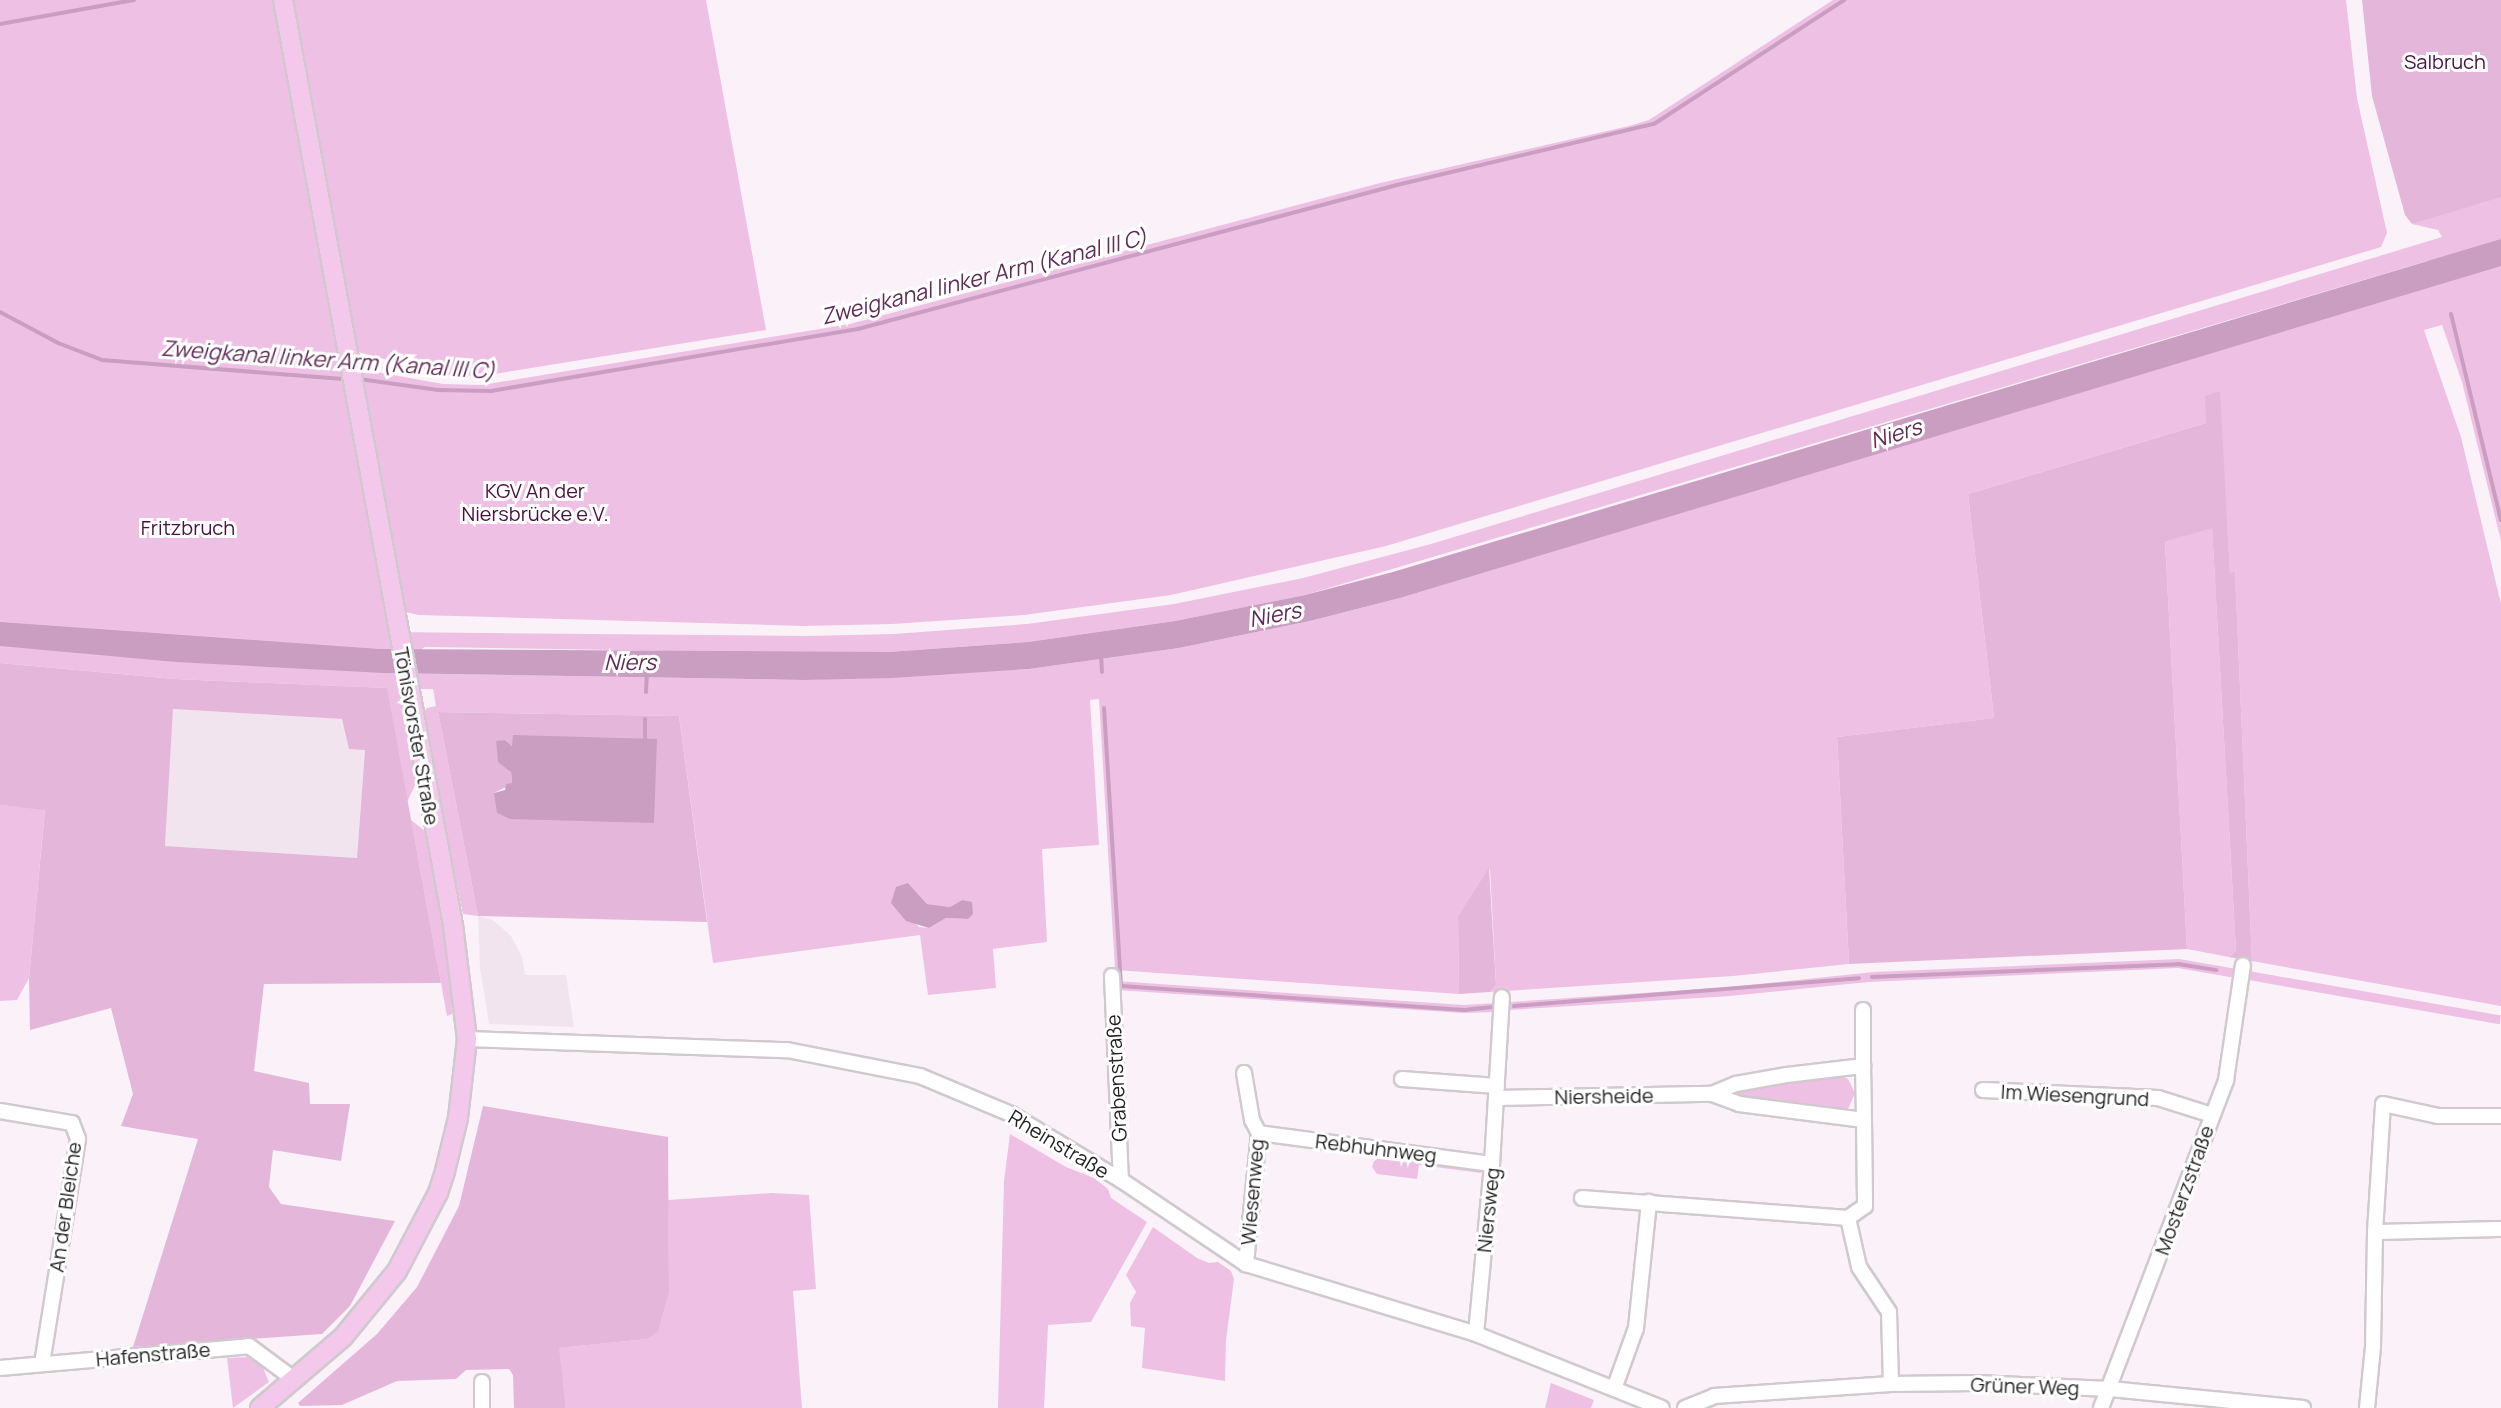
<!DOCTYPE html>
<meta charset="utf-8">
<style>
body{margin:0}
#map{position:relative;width:2501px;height:1408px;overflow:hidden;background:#faf2f8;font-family:Manrope,sans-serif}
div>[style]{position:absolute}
.built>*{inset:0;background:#f2e4ef}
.green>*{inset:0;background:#eec1e4;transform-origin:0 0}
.forest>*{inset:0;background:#e4b7da}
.water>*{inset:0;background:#ca9ec1}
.stream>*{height:4px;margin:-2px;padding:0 2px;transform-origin:2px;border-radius:2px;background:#ca9ec1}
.roads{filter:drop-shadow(2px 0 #d0c9ce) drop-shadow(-2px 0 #d0c9ce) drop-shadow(0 2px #d0c9ce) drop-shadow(0 -2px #d0c9ce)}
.minor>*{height:14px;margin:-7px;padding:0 7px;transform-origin:7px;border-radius:7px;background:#fff}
.major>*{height:18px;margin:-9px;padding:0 9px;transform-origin:9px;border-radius:9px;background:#f4c8eb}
span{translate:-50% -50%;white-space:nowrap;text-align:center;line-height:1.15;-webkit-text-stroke:6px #fff;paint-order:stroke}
.park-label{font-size:20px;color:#46123f}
.street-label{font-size:20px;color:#221f21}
.water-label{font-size:22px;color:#602b57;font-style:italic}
</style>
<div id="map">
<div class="built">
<div style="clip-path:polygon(172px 709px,343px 719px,349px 749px,365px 749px,357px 858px,165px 846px)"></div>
<div style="clip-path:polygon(478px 916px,493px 920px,511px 936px,522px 957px,525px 975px,566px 975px,574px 1027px,489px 1024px,480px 968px)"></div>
</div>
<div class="green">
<div style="clip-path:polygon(evenodd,0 0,278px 0,342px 373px,357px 373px,356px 363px,375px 368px,376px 372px,443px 384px,482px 385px,850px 324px,1380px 183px,1629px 126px,1649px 120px,1833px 0,2346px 0,2357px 98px,2387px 233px,2381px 247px,1386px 546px,1171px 595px,1024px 615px,892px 624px,804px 626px,419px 615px,401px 611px,359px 387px,345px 387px,389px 632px,807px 636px,894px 634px,1027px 624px,1174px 604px,1303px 578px,1431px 544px,2442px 237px,2438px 230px,2412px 224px,2430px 218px,2501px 0,2501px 541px,2462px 382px,2442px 325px,2424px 330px,2461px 437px,2501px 604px,2501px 1006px,2252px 961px,2235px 573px,2230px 574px,2219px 391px,2206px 423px,1968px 494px,1994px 718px,1837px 737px,1849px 964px,1733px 976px,1490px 992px,1496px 985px,1490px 869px,1458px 916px,1459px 994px,1115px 970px,1099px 699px,1090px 700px,1099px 845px,1042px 849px,1047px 942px,993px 949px,996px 988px,928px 995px,920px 935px,713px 963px,679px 716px,438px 712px,478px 916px,463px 914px,421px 715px,427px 708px,436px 706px,433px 689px,399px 689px,416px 768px,416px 783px,407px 802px,386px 688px,175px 679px,0 663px,0 0,2427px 261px,2432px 286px,1400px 598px,1310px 621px,1179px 648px,1029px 669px,803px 680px,388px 673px,425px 647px,797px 653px,888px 652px,1028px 642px,1175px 621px,1305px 595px,2427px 261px,0 0,908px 883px,927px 904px,950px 907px,962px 900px,968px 919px,946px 918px,929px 928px,919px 927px,914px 922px,908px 883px)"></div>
<div style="clip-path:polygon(294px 0,706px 0,766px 330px,482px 376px,444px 375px,354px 351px)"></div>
<div style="clip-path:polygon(2212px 527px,2236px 951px,2229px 957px,2187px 949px,2165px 542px)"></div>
<div style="clip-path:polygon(0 805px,45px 809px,29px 978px,17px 1000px,0 1001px)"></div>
<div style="clip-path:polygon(411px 820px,425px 831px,450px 971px,452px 1014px,447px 1016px)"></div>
<div style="clip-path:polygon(2179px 959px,2237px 969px,2235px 978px,2178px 968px,1868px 982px,1730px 996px,1510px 1010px,1510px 1002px,1731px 987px,1874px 972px)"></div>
<div style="left:2249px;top:971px;width:256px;height:9px;rotate:10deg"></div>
<div style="clip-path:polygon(1116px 981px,1463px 1005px,1496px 1003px,1497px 1012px,1463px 1013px,1116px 990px)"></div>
<div style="clip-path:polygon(1835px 1073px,1848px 1079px,1855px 1093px,1849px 1107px,1842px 1113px,1733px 1095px,1740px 1089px)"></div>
<div style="clip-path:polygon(1010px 1134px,1066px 1167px,1094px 1178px,1108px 1189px,1111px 1198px,1147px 1222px,1091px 1322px,1048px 1325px,1044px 1408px,998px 1408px,1004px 1181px)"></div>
<div style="clip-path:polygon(1384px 1155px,1477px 1167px,1482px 1173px,1419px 1165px,1417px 1179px,1377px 1174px,1372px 1167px,1374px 1161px)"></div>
<div style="clip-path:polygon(772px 1193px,809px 1195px,816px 1289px,793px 1291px,802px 1408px,566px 1408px,558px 1348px,647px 1339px,669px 1290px,668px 1200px)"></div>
<div style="clip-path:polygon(1153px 1227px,1197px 1258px,1209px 1263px,1218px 1262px,1231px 1271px,1234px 1279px,1226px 1340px,1225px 1381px,1142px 1368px,1145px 1328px,1131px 1326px,1130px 1303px,1136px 1292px,1126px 1275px)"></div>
<div style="clip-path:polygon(248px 1357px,261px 1363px,269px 1382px,233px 1408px,227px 1358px)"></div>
<div style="clip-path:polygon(1551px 1383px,1594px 1400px,1591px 1408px,1545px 1408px)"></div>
</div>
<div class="forest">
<div style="clip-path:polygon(2362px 0,2501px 0,2501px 197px,2412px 224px,2405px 215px,2372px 96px)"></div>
<div style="clip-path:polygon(2220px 391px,2230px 573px,2235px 572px,2252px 961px,2229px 957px,2236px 951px,2212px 528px,2165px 542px,2187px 949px,1849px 964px,1837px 737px,1994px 718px,1968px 494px,2206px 423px,2205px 396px)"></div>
<div style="clip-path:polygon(evenodd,0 663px,175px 679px,387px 688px,441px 983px,264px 984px,254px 1071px,309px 1083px,310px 1104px,350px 1104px,341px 1161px,273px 1150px,269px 1187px,281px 1204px,395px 1221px,350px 1306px,322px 1334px,133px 1347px,198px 1139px,121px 1126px,133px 1094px,111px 1008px,30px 1030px,29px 978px,45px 810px,0 805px,0 663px,173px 709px,342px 719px,349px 749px,365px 750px,357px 858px,165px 846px,173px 709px)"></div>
<div style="clip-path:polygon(evenodd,438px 712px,679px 716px,707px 922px,478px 916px,438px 712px,505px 740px,512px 746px,653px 823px,494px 793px,512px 784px,511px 772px,496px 742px,505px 740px)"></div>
<div style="clip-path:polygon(1489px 868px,1496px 985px,1490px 992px,1459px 994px,1458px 916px)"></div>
<div style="clip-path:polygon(483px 1106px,668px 1137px,669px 1291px,658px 1331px,647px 1339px,559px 1348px,566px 1408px,514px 1408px,513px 1375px,509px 1369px,466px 1370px,456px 1379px,397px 1381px,342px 1405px,300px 1406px,298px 1403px,377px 1334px,417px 1287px,459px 1206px)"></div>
</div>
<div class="water">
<div style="clip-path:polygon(2501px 239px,2501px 266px,1400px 598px,1310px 621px,1179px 648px,1029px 669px,892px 678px,803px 680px,384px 673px,176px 662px,0 646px,0 622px,379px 649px,888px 652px,1028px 642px,1175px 621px,1305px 595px,1393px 572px)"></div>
<div style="clip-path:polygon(513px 735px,657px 739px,654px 823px,510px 819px,497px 813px,494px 793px,505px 790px,506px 784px,512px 783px,511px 772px,498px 762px,496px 741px,505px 740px,512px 746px)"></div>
<div style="clip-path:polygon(908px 883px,927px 904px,950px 907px,962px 900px,972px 902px,973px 914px,968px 919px,946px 918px,929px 928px,906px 921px,891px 903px,896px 887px)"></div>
</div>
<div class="stream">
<div style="left:0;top:24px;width:136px;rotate:-10.2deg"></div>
<div style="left:0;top:312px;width:66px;rotate:28.1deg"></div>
<div style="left:58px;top:343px;width:47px;rotate:21.1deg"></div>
<div style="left:102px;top:360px;width:245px;rotate:4.5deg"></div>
<div style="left:2451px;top:314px;width:212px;rotate:76.4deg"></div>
<div style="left:359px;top:379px;width:80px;rotate:7.9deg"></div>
<div style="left:438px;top:390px;width:53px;rotate:1.1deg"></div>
<div style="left:491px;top:391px;width:372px;rotate:-9.6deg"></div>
<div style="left:858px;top:329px;width:558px;rotate:-14.96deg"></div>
<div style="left:1397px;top:185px;width:264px;rotate:-13.4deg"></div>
<div style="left:1654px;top:124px;width:227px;rotate:-33.1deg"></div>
<div style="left:1101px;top:654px;width:18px;rotate:87deg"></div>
<div style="left:646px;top:692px;width:17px;rotate:-87deg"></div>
<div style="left:1104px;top:708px;width:279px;rotate:86.5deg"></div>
<div style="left:1121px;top:986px;width:344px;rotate:4deg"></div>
<div style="left:1464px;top:1010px;width:31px;rotate:-6deg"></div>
<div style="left:645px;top:719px;width:23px;rotate:90deg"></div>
<div style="left:1872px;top:977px;width:306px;rotate:-2.4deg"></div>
<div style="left:2178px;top:964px;width:39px;rotate:9deg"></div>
<div style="left:1514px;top:1006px;width:346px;rotate:-4.6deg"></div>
</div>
<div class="roads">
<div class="minor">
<div style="left:1112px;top:976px;width:204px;rotate:87.5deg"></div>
<div style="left:467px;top:1039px;width:320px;rotate:2deg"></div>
<div style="left:787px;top:1050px;width:136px;rotate:11.1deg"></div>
<div style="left:920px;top:1076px;width:99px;rotate:22.7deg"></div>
<div style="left:1011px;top:1114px;width:128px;rotate:31deg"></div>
<div style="left:1121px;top:1180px;width:151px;rotate:33.9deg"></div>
<div style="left:1246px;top:1264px;width:240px;rotate:16.9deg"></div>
<div style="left:1476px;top:1334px;width:200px;rotate:21.7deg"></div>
<div style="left:1863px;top:1066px;width:56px;rotate:-90deg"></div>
<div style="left:1244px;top:1073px;width:48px;rotate:80.3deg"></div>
<div style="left:1252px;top:1120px;width:15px;rotate:62deg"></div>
<div style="left:1259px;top:1133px;width:132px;rotate:95.7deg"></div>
<div style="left:1402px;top:1079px;width:95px;rotate:4.2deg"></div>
<div style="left:1983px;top:1090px;width:175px;rotate:2.6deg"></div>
<div style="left:2158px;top:1098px;width:57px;rotate:17.5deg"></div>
<div style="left:1712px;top:1094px;width:29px;rotate:20deg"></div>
<div style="left:1739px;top:1104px;width:126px;rotate:7.3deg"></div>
<div style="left:1864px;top:1120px;width:86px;rotate:89.3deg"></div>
<div style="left:1865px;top:1206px;width:21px;rotate:145deg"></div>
<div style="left:1496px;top:1098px;width:216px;rotate:-1.1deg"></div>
<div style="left:1712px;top:1094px;width:26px;rotate:-23deg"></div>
<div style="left:1736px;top:1084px;width:52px;rotate:-10deg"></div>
<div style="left:1787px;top:1075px;width:77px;rotate:-6.8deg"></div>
<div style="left:1863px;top:1066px;width:54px;rotate:88.9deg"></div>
<div style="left:0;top:1111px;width:73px;rotate:9.5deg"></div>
<div style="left:72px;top:1123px;width:17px;rotate:69deg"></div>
<div style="left:78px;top:1139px;width:228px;rotate:99.1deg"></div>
<div style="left:1259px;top:1133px;width:235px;rotate:7.6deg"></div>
<div style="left:1582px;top:1198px;width:267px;rotate:4.3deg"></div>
<div style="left:1848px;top:1218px;width:50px;rotate:77.3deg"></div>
<div style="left:1859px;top:1267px;width:54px;rotate:56.3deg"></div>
<div style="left:1889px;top:1312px;width:72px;rotate:88.4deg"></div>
<div style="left:2375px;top:1232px;width:126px;rotate:-1.4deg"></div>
<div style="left:1476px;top:1334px;width:171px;rotate:-84.6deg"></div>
<div style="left:1492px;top:1164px;width:167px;rotate:-86.6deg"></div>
<div style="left:0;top:1368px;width:250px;rotate:-5deg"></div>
<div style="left:249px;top:1346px;width:57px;rotate:36.5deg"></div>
<div style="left:482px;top:1382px;width:26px;rotate:90deg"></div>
<div style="left:1614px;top:1389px;width:65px;rotate:-70.2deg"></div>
<div style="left:1636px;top:1328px;width:127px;rotate:-84.1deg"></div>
<div style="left:1685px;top:1408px;width:31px;rotate:-22deg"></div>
<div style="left:1714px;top:1396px;width:177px;rotate:-3.9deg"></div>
<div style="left:1891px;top:1384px;width:86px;rotate:-0.7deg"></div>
<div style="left:1977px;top:1383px;width:133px;rotate:2.6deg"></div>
<div style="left:2110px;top:1389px;width:194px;rotate:5.6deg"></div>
<div style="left:2101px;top:1408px;width:351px;rotate:-69.1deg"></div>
<div style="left:2226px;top:1080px;width:116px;rotate:-81.6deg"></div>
<div style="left:2367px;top:1408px;width:61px;rotate:-84.4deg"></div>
<div style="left:2373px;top:1347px;width:115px;rotate:-89deg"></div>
<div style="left:2375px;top:1232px;width:128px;rotate:-86.4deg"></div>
<div style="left:2383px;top:1104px;width:56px;rotate:12.3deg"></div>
<div style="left:2438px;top:1116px;width:63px"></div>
</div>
<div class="major">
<div style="left:260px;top:1408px;width:109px;rotate:-40.5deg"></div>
<div style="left:343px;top:1337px;width:85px;rotate:-50.7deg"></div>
<div style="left:397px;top:1271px;width:88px;rotate:-62.3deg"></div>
<div style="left:438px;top:1193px;width:23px;rotate:-72deg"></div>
<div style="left:445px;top:1171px;width:55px;rotate:-76.2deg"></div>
<div style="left:458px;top:1118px;width:80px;rotate:-83.5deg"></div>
<div style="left:467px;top:1039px;width:115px;rotate:-97deg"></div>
<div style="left:453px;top:925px;width:940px;rotate:-100.41deg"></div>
</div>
</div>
<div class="park-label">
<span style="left:2445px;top:61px">Salbruch</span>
<span style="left:535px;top:502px">KGV An der<br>Niersbrücke e.V.</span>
<span style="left:188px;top:527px">Fritzbruch</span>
</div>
<div class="street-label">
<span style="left:417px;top:736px;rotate:80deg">Tönisvorster Straße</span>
<span style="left:1116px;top:1078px;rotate:-93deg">Grabenstraße</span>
<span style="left:2075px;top:1095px;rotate:3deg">Im Wiesengrund</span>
<span style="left:1604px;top:1096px;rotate:-1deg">Niersheide</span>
<span style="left:1059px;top:1144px;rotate:31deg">Rheinstraße</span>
<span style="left:1376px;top:1148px;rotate:7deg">Rebhuhnweg</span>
<span style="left:2184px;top:1190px;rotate:-70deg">Mosterzstraße</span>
<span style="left:1252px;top:1192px;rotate:-85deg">Wiesenweg</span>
<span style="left:65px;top:1207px;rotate:-82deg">An der Bleiche</span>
<span style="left:1488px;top:1210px;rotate:-84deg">Niersweg</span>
<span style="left:153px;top:1354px;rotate:-5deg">Hafenstraße</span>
<span style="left:2025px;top:1386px;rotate:2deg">Grüner Weg</span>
</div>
<div class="water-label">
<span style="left:984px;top:277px;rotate:-14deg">Zweigkanal linker Arm (Kanal III C)</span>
<span style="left:328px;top:360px;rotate:4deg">Zweigkanal linker Arm (Kanal III C)</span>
<span style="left:1896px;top:434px;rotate:-17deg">Niers</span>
<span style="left:1275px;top:615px;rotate:-11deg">Niers</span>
<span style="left:630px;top:663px">Niers</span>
</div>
</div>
